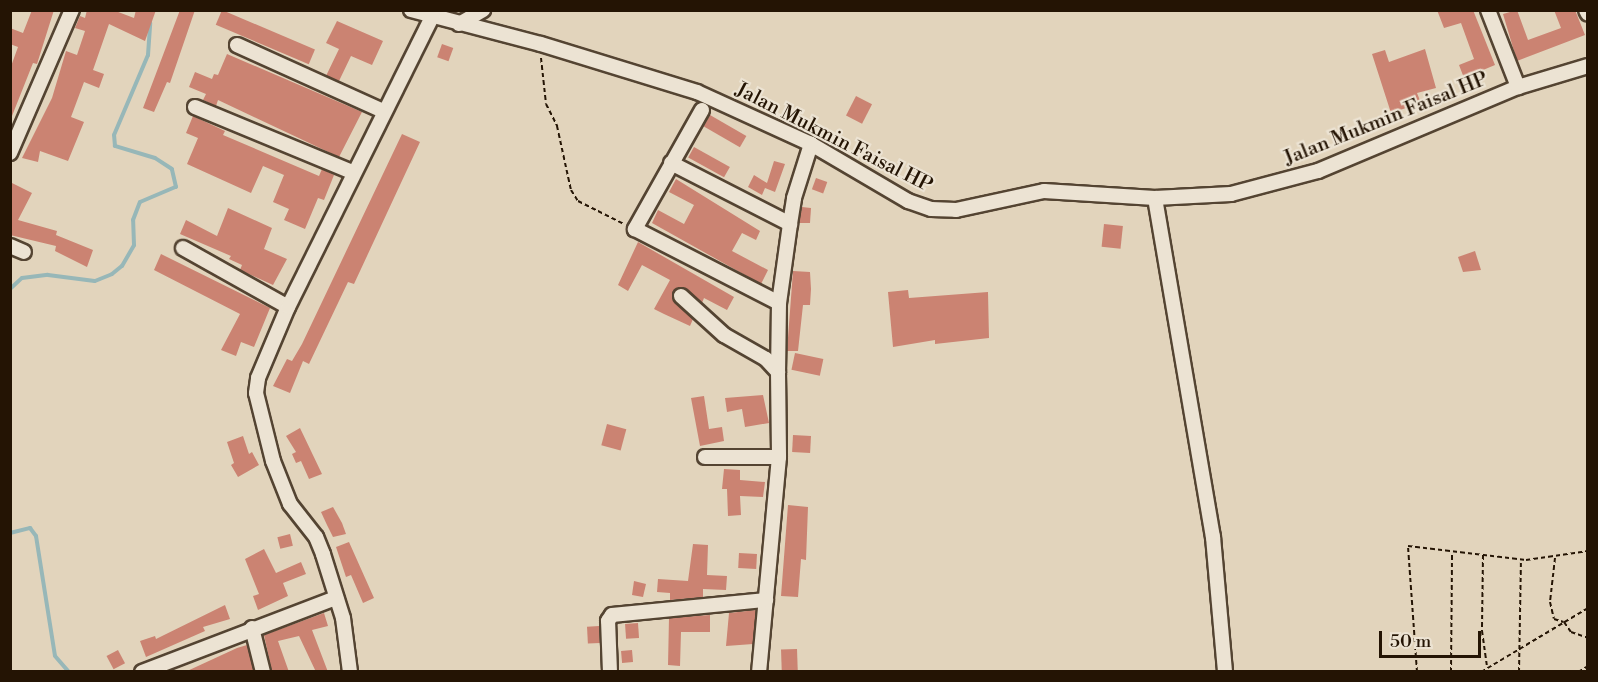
<!DOCTYPE html>
<style>
body{margin:0}
#map{position:relative;width:1598px;height:682px;overflow:hidden;background:#e2d4bc;font-family:"Libre Bodoni",serif}
div>[style]{position:absolute}
.stream>*{height:4px;margin:-2px;padding:0 2px;transform-origin:2px;border-radius:2px;background:#97b7b8}
.building>*{inset:0;background:#cb8372;transform-origin:0 0}
.path>*{height:2px;margin-top:-1px;transform-origin:0;background:repeating-linear-gradient(90deg,#241404 0 4.5px,transparent 0 7.5px)}
.roads{filter:drop-shadow(2px 0 #544432) drop-shadow(-2px 0 #544432) drop-shadow(0 2px #544432) drop-shadow(0 -2px #544432)}
.minor>*{height:14px;margin:-7px;padding:0 7px;transform-origin:7px;border-radius:7px;background:#ece3d3}
span{translate:-50% -50%;white-space:nowrap;text-align:center;line-height:1.15;-webkit-text-stroke:4.5px #ece3d3;paint-order:stroke}
.street-label{font-size:20px;color:#241404}
.frame{position:absolute;inset:0;border:12px solid #241404;pointer-events:none}
.scale{position:absolute;left:1379px;top:631px;width:102px;height:27px;box-sizing:border-box;border:3px solid #241404;border-top:0;padding-left:8px;font-size:18px;line-height:21px;white-space:nowrap;color:#241404;-webkit-text-stroke:4px #ece3d3;paint-order:stroke}
</style>
<div id="map">
<div class="stream">
<div style="left:10px;top:289px;width:16px;rotate:-43deg"></div>
<div style="left:22px;top:278px;width:26px;rotate:-7deg"></div>
<div style="left:48px;top:275px;width:47px;rotate:7.3deg"></div>
<div style="left:95px;top:281px;width:18px;rotate:-22deg"></div>
<div style="left:112px;top:274px;width:13px;rotate:-39deg"></div>
<div style="left:122px;top:266px;width:24px;rotate:-60deg"></div>
<div style="left:134px;top:245px;width:25px;rotate:-92deg"></div>
<div style="left:133px;top:220px;width:19px;rotate:-69deg"></div>
<div style="left:140px;top:202px;width:39px;rotate:-23deg"></div>
<div style="left:176px;top:187px;width:18px;rotate:-103deg"></div>
<div style="left:172px;top:169px;width:20px;rotate:-147deg"></div>
<div style="left:155px;top:158px;width:42px;rotate:-163.3deg"></div>
<div style="left:115px;top:146px;width:11px;rotate:-95deg"></div>
<div style="left:114px;top:135px;width:87px;rotate:-67deg"></div>
<div style="left:148px;top:55px;width:32px;rotate:-86deg"></div>
<div style="left:10px;top:533px;width:21px;rotate:-14deg"></div>
<div style="left:30px;top:528px;width:10px;rotate:53deg"></div>
<div style="left:36px;top:536px;width:121px;rotate:81deg"></div>
<div style="left:55px;top:656px;width:21px;rotate:49deg"></div>
</div>
<div class="building">
<div style="clip-path:polygon(32px 10px,54px 10px,37px 64px,33px 63px,10px 121px,10px 69px,18px 47px,10px 44px,10px 28px,23px 33px)"></div>
<div style="clip-path:polygon(87px 10px,113px 10px,134px 18px,136px 10px,156px 10px,145px 41px,109px 24px,93px 70px,104px 74px,99px 88px,84px 82px,71px 117px,84px 122px,68px 161px,40px 151px,38px 162px,22px 158px,52px 98px,66px 51px,77px 55px,85px 31px,75px 28px,80px 16px,85px 18px)"></div>
<div style="clip-path:polygon(180px 10px,195px 10px,170px 83px,167px 82px,154px 112px,143px 108px)"></div>
<div style="left:222px;top:10px;width:101px;height:16px;rotate:23deg"></div>
<div style="clip-path:polygon(1437px 10px,1473px 10px,1495px 65px,1464px 78px,1459px 65px,1474px 59px,1461px 23px,1444px 28px)"></div>
<div style="clip-path:polygon(1517px 10px,1528px 40px,1561px 28px,1554px 10px,1575px 10px,1585px 35px,1517px 61px,1503px 14px)"></div>
<div style="clip-path:polygon(337px 21px,383px 41px,372px 65px,351px 56px,339px 81px,326px 76px,339px 49px,326px 43px)"></div>
<div style="left:442px;top:44px;width:12px;height:14px;rotate:20deg"></div>
<div style="clip-path:polygon(1425px 49px,1436px 88px,1417px 93px,1421px 103px,1391px 113px,1372px 54px,1385px 50px,1389px 62px)"></div>
<div style="clip-path:polygon(227px 54px,362px 112px,339px 157px,218px 100px,216px 106px,203px 100px,206px 94px,189px 87px,195px 72px,212px 79px,214px 74px,218px 75px)"></div>
<div style="left:856px;top:96px;width:18px;height:22px;rotate:27deg"></div>
<div style="left:710px;top:115px;width:42px;height:13px;rotate:30deg"></div>
<div style="clip-path:polygon(193px 116px,225px 131px,223px 135px,319px 176px,322px 169px,334px 175px,324px 200px,318px 198px,305px 229px,284px 220px,289px 209px,273px 202px,284px 175px,263px 166px,251px 193px,187px 164px,198px 138px,186px 133px)"></div>
<div style="clip-path:polygon(402px 134px,420px 142px,354px 284px,348px 282px,309px 364px,303px 361px,290px 393px,273px 386px,287px 359px,292px 361px,302px 344px)"></div>
<div style="left:694px;top:147px;width:41px;height:12px;rotate:29deg"></div>
<div style="clip-path:polygon(774px 161px,785px 164px,775px 192px,765px 188px,762px 195px,748px 187px,754px 175px,767px 183px)"></div>
<div style="left:816px;top:178px;width:12px;height:12px;rotate:20deg"></div>
<div style="clip-path:polygon(676px 179px,760px 231px,756px 240px,742px 233px,732px 251px,768px 270px,761px 284px,652px 223px,658px 210px,684px 224px,694px 205px,669px 192px)"></div>
<div style="clip-path:polygon(10px 182px,32px 193px,18px 220px,57px 231px,56px 235px,93px 250px,87px 267px,55px 251px,56px 246px,10px 235px)"></div>
<div style="clip-path:polygon(802px 207px,811px 208px,810px 223px,799px 223px)"></div>
<div style="clip-path:polygon(228px 208px,272px 228px,264px 249px,287px 259px,273px 285px,240px 270px,242px 265px,229px 259px,231px 256px,180px 234px,186px 220px,217px 236px)"></div>
<div style="left:1104px;top:224px;width:19px;height:23px;rotate:6deg"></div>
<div style="clip-path:polygon(638px 242px,734px 297px,727px 310px,704px 298px,702px 303px,679px 287px,672px 298px,693px 319px,690px 326px,664px 314px,654px 309px,670px 280px,642px 265px,628px 291px,618px 285px)"></div>
<div style="clip-path:polygon(1475px 251px,1481px 270px,1463px 272px,1458px 257px)"></div>
<div style="clip-path:polygon(161px 254px,270px 308px,254px 347px,241px 342px,236px 356px,221px 350px,240px 314px,154px 270px)"></div>
<div style="clip-path:polygon(793px 271px,810px 272px,811px 289px,810px 305px,803px 305px,798px 351px,787px 351px)"></div>
<div style="clip-path:polygon(908px 290px,909px 298px,988px 292px,989px 338px,935px 344px,935px 340px,893px 347px,888px 292px)"></div>
<div style="left:795px;top:353px;width:29px;height:17px;rotate:12deg"></div>
<div style="clip-path:polygon(763px 395px,769px 423px,745px 427px,742px 409px,727px 412px,725px 398px)"></div>
<div style="clip-path:polygon(704px 396px,709px 429px,722px 427px,724px 441px,700px 446px,691px 398px)"></div>
<div style="left:607px;top:424px;width:20px;height:22px;rotate:15deg"></div>
<div style="clip-path:polygon(300px 428px,322px 474px,309px 479px,301px 461px,296px 463px,292px 454px,296px 452px,286px 436px)"></div>
<div style="left:793px;top:435px;width:18px;height:17px;rotate:3deg"></div>
<div style="clip-path:polygon(243px 436px,249px 454px,252px 452px,259px 465px,238px 477px,231px 465px,234px 463px,227px 442px)"></div>
<div style="clip-path:polygon(724px 469px,740px 470px,740px 480px,765px 482px,763px 497px,740px 496px,741px 515px,728px 516px,727px 489px,722px 489px)"></div>
<div style="clip-path:polygon(788px 505px,808px 507px,806px 560px,801px 559px,798px 597px,781px 596px)"></div>
<div style="clip-path:polygon(333px 507px,342px 523px,346px 534px,333px 537px,327px 525px,321px 512px)"></div>
<div style="left:290px;top:534px;width:12px;height:13px;rotate:76deg"></div>
<div style="clip-path:polygon(349px 542px,374px 598px,363px 603px,351px 575px,346px 577px,336px 547px)"></div>
<div style="clip-path:polygon(693px 544px,708px 545px,707px 575px,727px 576px,726px 590px,703px 589px,703px 597px,670px 600px,670px 593px,657px 592px,658px 579px,688px 581px)"></div>
<div style="clip-path:polygon(264px 549px,276px 573px,301px 562px,306px 574px,283px 583px,288px 596px,258px 610px,253px 596px,259px 594px,245px 559px)"></div>
<div style="left:739px;top:553px;width:18px;height:15px;rotate:3deg"></div>
<div style="clip-path:polygon(634px 581px,646px 584px,643px 597px,632px 595px)"></div>
<div style="clip-path:polygon(225px 605px,230px 619px,203px 627px,205px 631px,146px 657px,140px 641px,155px 636px,156px 639px)"></div>
<div style="clip-path:polygon(756px 610px,753px 644px,726px 646px,729px 613px)"></div>
<div style="clip-path:polygon(324px 613px,328px 626px,312px 630px,328px 672px,316px 672px,299px 636px,278px 641px,289px 672px,272px 672px,264px 635px)"></div>
<div style="clip-path:polygon(710px 615px,710px 632px,681px 632px,680px 666px,668px 665px,669px 618px)"></div>
<div style="left:638px;top:623px;width:15px;height:13px;rotate:86deg"></div>
<div style="left:599px;top:626px;width:17px;height:12px;rotate:87deg"></div>
<div style="clip-path:polygon(247px 645px,254px 672px,185px 672px,237px 648px)"></div>
<div style="left:797px;top:649px;width:23px;height:16px;rotate:88deg"></div>
<div style="left:118px;top:650px;width:15px;height:13px;rotate:62deg"></div>
<div style="left:632px;top:650px;width:12px;height:11px;rotate:85deg"></div>
</div>
<div class="path">
<div style="left:541px;top:58px;width:46px;rotate:83.8deg"></div>
<div style="left:546px;top:104px;width:25px;rotate:63deg"></div>
<div style="left:557px;top:126px;width:66px;rotate:77.7deg"></div>
<div style="left:571px;top:190px;width:13px;rotate:58deg"></div>
<div style="left:578px;top:201px;width:51px;rotate:26.6deg"></div>
<div style="left:1483px;top:555px;width:76px;rotate:90.8deg"></div>
<div style="left:1482px;top:631px;width:37px;rotate:82deg"></div>
<div style="left:1555px;top:558px;width:44px;rotate:96.5deg"></div>
<div style="left:1550px;top:602px;width:17px;rotate:77deg"></div>
<div style="left:1554px;top:619px;width:10px;rotate:17deg"></div>
<div style="left:1564px;top:622px;width:12px;rotate:55deg"></div>
<div style="left:1571px;top:632px;width:18px;rotate:19deg"></div>
<div style="left:1417px;top:672px;width:126px;rotate:-94.1deg"></div>
<div style="left:1408px;top:546px;width:119px;rotate:6.8deg"></div>
<div style="left:1526px;top:560px;width:63px;rotate:-8.3deg"></div>
<div style="left:1451px;top:672px;width:120px;rotate:-89.5deg"></div>
<div style="left:1481px;top:672px;width:125px;rotate:-30.9deg"></div>
<div style="left:1519px;top:672px;width:113px;rotate:-89deg"></div>
<div style="left:1578px;top:672px;width:12px;rotate:-31deg"></div>
</div>
<div class="roads">
<div class="minor">
<div style="left:411px;top:10px;width:134px;rotate:14.7deg"></div>
<div style="left:541px;top:44px;width:163px;rotate:17.1deg"></div>
<div style="left:697px;top:92px;width:125px;rotate:24.5deg"></div>
<div style="left:811px;top:144px;width:113px;rotate:30.4deg"></div>
<div style="left:908px;top:201px;width:24px;rotate:19deg"></div>
<div style="left:931px;top:209px;width:25px;rotate:2deg"></div>
<div style="left:956px;top:210px;width:90px;rotate:-12.2deg"></div>
<div style="left:1044px;top:191px;width:111px;rotate:3.6deg"></div>
<div style="left:1155px;top:198px;width:76px;rotate:-3deg"></div>
<div style="left:1231px;top:194px;width:90px;rotate:-14.8deg"></div>
<div style="left:1318px;top:171px;width:217px;rotate:-22.8deg"></div>
<div style="left:1518px;top:87px;width:73px;rotate:-16.7deg"></div>
<div style="left:1488px;top:10px;width:83px;rotate:68.7deg"></div>
<div style="left:1586px;top:10px;width:4px;rotate:63deg"></div>
<div style="left:459px;top:24px;width:28px;rotate:-30deg"></div>
<div style="left:237px;top:45px;width:160px;rotate:24.3deg"></div>
<div style="left:195px;top:107px;width:172px;rotate:22.5deg"></div>
<div style="left:702px;top:110px;width:137px;rotate:119.4deg"></div>
<div style="left:635px;top:229px;width:162px;rotate:27.2deg"></div>
<div style="left:10px;top:153px;width:156px;rotate:-66.6deg"></div>
<div style="left:671px;top:163px;width:134px;rotate:27.1deg"></div>
<div style="left:790px;top:224px;width:80px;rotate:97.9deg"></div>
<div style="left:779px;top:303px;width:69px;rotate:90.8deg"></div>
<div style="left:1155px;top:198px;width:344px;rotate:80.3deg"></div>
<div style="left:1213px;top:537px;width:136px;rotate:84.9deg"></div>
<div style="left:790px;top:224px;width:26px;rotate:-81deg"></div>
<div style="left:794px;top:198px;width:57px;rotate:-72.5deg"></div>
<div style="left:10px;top:246px;width:15px;rotate:23deg"></div>
<div style="left:183px;top:248px;width:120px;rotate:29.3deg"></div>
<div style="left:681px;top:296px;width:58px;rotate:42.2deg"></div>
<div style="left:724px;top:335px;width:48px;rotate:29.7deg"></div>
<div style="left:766px;top:359px;width:18px;rotate:47deg"></div>
<div style="left:778px;top:372px;width:85px;rotate:89.3deg"></div>
<div style="left:779px;top:457px;width:216px;rotate:95.3deg"></div>
<div style="left:705px;top:457px;width:74px"></div>
<div style="left:252px;top:628px;width:45px;rotate:76deg"></div>
<div style="left:142px;top:672px;width:208px;rotate:-20.9deg"></div>
<div style="left:350px;top:672px;width:54px;rotate:-97.4deg"></div>
<div style="left:343px;top:618px;width:67px;rotate:-107.4deg"></div>
<div style="left:323px;top:554px;width:18px;rotate:-112deg"></div>
<div style="left:316px;top:537px;width:42px;rotate:-128.2deg"></div>
<div style="left:290px;top:504px;width:46px;rotate:-111.6deg"></div>
<div style="left:273px;top:461px;width:70px;rotate:-104deg"></div>
<div style="left:256px;top:393px;width:15px;rotate:-82deg"></div>
<div style="left:258px;top:378px;width:77px;rotate:-67.1deg"></div>
<div style="left:288px;top:307px;width:324px;rotate:-63.6deg"></div>
<div style="left:610px;top:672px;width:51px;rotate:-92.2deg"></div>
<div style="left:608px;top:621px;width:7px;rotate:-56deg"></div>
<div style="left:612px;top:615px;width:155px;rotate:-5.6deg"></div>
</div>
</div>
<div class="street-label">
<span style="left:1386px;top:119px;rotate:-22deg">Jalan Mukmin Faisal HP</span>
<span style="left:834px;top:138px;rotate:27deg">Jalan Mukmin Faisal HP</span>
</div>
<div class="frame"></div>
<div class="scale">50 m</div>
</div>
